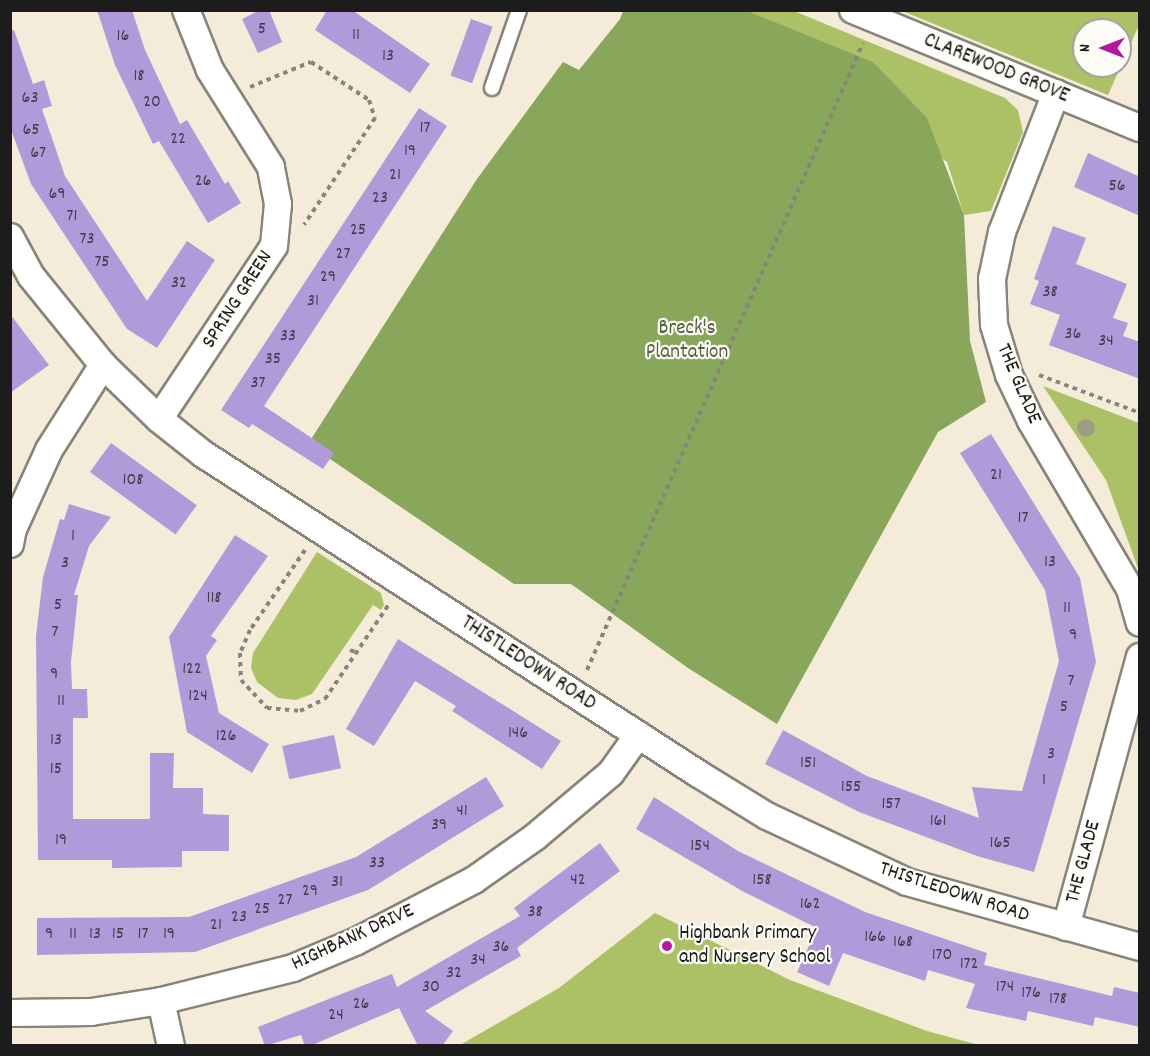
<!DOCTYPE html>
<style>
body{margin:0}
#map{position:relative;width:1150px;height:1056px;overflow:hidden;background:#f4ecd8;font-family:Dekko,sans-serif}
div>[style]{position:absolute}
.green>*{inset:0;background:#acc166}
.forest>*{inset:0;background:#89a75b}
.building>*{inset:0;background:#b19ada;transform-origin:0 0}
.path>*{height:4px;margin-top:-2px;transform-origin:0;background:repeating-linear-gradient(90deg,#88847a 0 4.5px,transparent 0 9px)}
.roads{filter:drop-shadow(2px 0 #88847a) drop-shadow(-2px 0 #88847a) drop-shadow(0 2px #88847a) drop-shadow(0 -2px #88847a)}
.service>*{height:14px;margin:-7px;padding:0 7px;transform-origin:7px;border-radius:7px;background:#fff}
.minor>*{height:26px;margin:-13px;padding:0 13px;transform-origin:13px;border-radius:13px;background:#fff}
.trees>*{width:18px;height:18px;margin:-9px;border-radius:50%;background:#9d9e81}
.dots>*{width:16px;height:16px;translate:-50% -50%;box-sizing:border-box;border:3px solid #fdfcf7;border-radius:50%}
span{translate:-50% -50%;white-space:nowrap;text-align:center;line-height:1.15;-webkit-text-stroke:4.5px #fdfcf7;paint-order:stroke}
.number-label{font-size:18px;color:#413c4c}
.number-label span{-webkit-text-stroke-width:0}
.street-label{font-size:21px;color:#1c1c1c}
.park-label{font-size:21px;color:#565e3a}
.poi-label{font-size:21px;color:#1c1c1c}
.left{translate:0 -50%;text-align:left}
.frame{position:absolute;inset:0;border:12px solid #1c1c1c;pointer-events:none}
.north{position:absolute;left:1072px;top:18px;width:60px;height:60px;box-sizing:border-box;background:#fdfcf7;border:2px solid #a3a29f;border-radius:50%;rotate:270deg;font-size:16px;font-weight:700;line-height:24px;text-align:center;color:#1c1c1c}
.north::after{content:'';display:block;margin:auto;width:21px;height:27px;background:#b5179e;clip-path:polygon(50% 0,100% 100%,50% 72%,0 100%)}
</style>
<div id="map">
<div class="green">
<div style="clip-path:polygon(747px 11px,794px 11px,1005px 98px,1018px 110px,1023px 132px,991px 211px,964px 215px,947px 162px)"></div>
<div style="clip-path:polygon(evenodd,902px 11px,1139px 11px,1139px 25px,1108px 95px,902px 11px,1084px 30px,1120px 30px,1120px 66px,1084px 66px,1084px 30px)"></div>
<div style="clip-path:polygon(1043px 386px,1139px 423px,1139px 571px,1106px 480px)"></div>
<div style="clip-path:polygon(317px 552px,381px 593px,384px 605px,381px 610px,373px 605px,312px 694px,296px 700px,278px 698px,257px 682px,251px 668px,253px 653px)"></div>
<div style="clip-path:polygon(655px 913px,790px 980px,927px 1031px,979px 1045px,460px 1045px,559px 988px)"></div>
</div>
<div class="forest">
<div style="clip-path:polygon(623px 11px,747px 11px,873px 62px,927px 118px,964px 215px,970px 341px,986px 402px,938px 432px,777px 724px,688px 668px,571px 584px,514px 584px,308px 444px,477px 179px,563px 62px,579px 70px,620px 19px)"></div>
</div>
<div class="building">
<div style="clip-path:polygon(97px 10px,132px 10px,145px 50px,180px 124px,187px 120px,225px 184px,228px 181px,241px 203px,208px 223px,159px 141px,153px 144px,115px 65px)"></div>
<div style="clip-path:polygon(260px 10px,269px 10px,282px 42px,258px 53px,242px 19px)"></div>
<div style="clip-path:polygon(327px 10px,352px 10px,430px 64px,410px 93px,315px 30px)"></div>
<div style="left:471px;top:19px;width:23px;height:60px;rotate:20deg"></div>
<div style="clip-path:polygon(10px 30px,14px 30px,33px 84px,44px 80px,52px 106px,42px 109px,65px 176px,147px 301px,187px 241px,215px 260px,157px 348px,127px 329px,31px 184px,10px 127px)"></div>
<div style="clip-path:polygon(419px 108px,447px 126px,264px 406px,334px 453px,323px 469px,252px 424px,249px 428px,221px 410px)"></div>
<div style="clip-path:polygon(1088px 153px,1140px 177px,1140px 216px,1074px 187px)"></div>
<div style="clip-path:polygon(1053px 226px,1086px 238px,1076px 264px,1127px 284px,1113px 318px,1128px 323px,1123px 336px,1140px 342px,1140px 379px,1049px 345px,1060px 315px,1030px 304px,1039px 281px,1034px 279px)"></div>
<div style="clip-path:polygon(10px 314px,49px 365px,10px 393px)"></div>
<div style="clip-path:polygon(991px 434px,1080px 578px,1096px 662px,1034px 872px,977px 856px,859px 812px,765px 764px,783px 730px,867px 776px,979px 818px,972px 787px,1022px 791px,1059px 661px,1045px 590px,960px 453px)"></div>
<div style="left:111px;top:443px;width:106px;height:36px;rotate:36deg"></div>
<div style="clip-path:polygon(69px 504px,111px 517px,89px 546px,74px 595px,78px 595px,71px 662px,72px 689px,87px 689px,88px 718px,73px 718px,73px 819px,150px 819px,150px 753px,174px 753px,173px 788px,203px 788px,203px 814px,229px 815px,229px 851px,182px 851px,182px 867px,112px 868px,112px 860px,38px 860px,36px 636px,43px 577px,60px 519px,64px 520px)"></div>
<div style="clip-path:polygon(235px 535px,268px 556px,211px 636px,217px 640px,206px 656px,219px 713px,269px 744px,252px 773px,187px 732px,169px 637px)"></div>
<div style="clip-path:polygon(398px 639px,561px 741px,542px 769px,452px 711px,456px 706px,415px 681px,374px 746px,346px 729px)"></div>
<div style="left:334px;top:735px;width:34px;height:53px;rotate:78deg"></div>
<div style="clip-path:polygon(486px 777px,504px 806px,368px 890px,195px 952px,37px 955px,37px 918px,189px 917px,356px 857px)"></div>
<div style="clip-path:polygon(654px 797px,738px 851px,865px 912px,987px 953px,984px 965px,1112px 996px,1114px 987px,1140px 993px,1140px 1027px,1095px 1017px,1093px 1026px,1028px 1011px,1026px 1021px,966px 1008px,975px 984px,928px 970px,925px 981px,843px 953px,829px 986px,797px 972px,817px 928px,744px 892px,636px 829px)"></div>
<div style="clip-path:polygon(600px 843px,620px 871px,517px 948px,521px 956px,425px 1011px,453px 1031px,442px 1046px,418px 1046px,399px 1008px,310px 1046px,305px 1046px,301px 1035px,265px 1046px,258px 1027px,392px 974px,397px 987px,520px 916px,514px 908px)"></div>
</div>
<div class="path">
<div style="left:250px;top:87px;width:66px;rotate:-22.3deg"></div>
<div style="left:311px;top:62px;width:69px;rotate:33.2deg"></div>
<div style="left:369px;top:100px;width:19px;rotate:72deg"></div>
<div style="left:375px;top:118px;width:128px;rotate:123.6deg"></div>
<div style="left:1039px;top:375px;width:108px;rotate:20.6deg"></div>
<div style="left:305px;top:550px;width:97px;rotate:124.5deg"></div>
<div style="left:250px;top:630px;width:25px;rotate:113deg"></div>
<div style="left:240px;top:653px;width:27px;rotate:88deg"></div>
<div style="left:241px;top:680px;width:38px;rotate:47deg"></div>
<div style="left:267px;top:708px;width:33px;rotate:5deg"></div>
<div style="left:300px;top:711px;width:28px;rotate:-26deg"></div>
<div style="left:325px;top:699px;width:115px;rotate:-56deg"></div>
<div style="left:350px;top:650px;width:9px;rotate:21deg"></div>
<div style="left:587px;top:670px;width:685px;rotate:-66.24deg"></div>
</div>
<div class="roads">
<div class="service">
<div style="left:492px;top:88px;width:83px;rotate:-70.9deg"></div>
</div>
<div class="minor">
<div style="left:853px;top:10px;width:310px;rotate:22.4deg"></div>
<div style="left:1056px;top:93px;width:149px;rotate:111.2deg"></div>
<div style="left:1002px;top:232px;width:48px;rotate:102deg"></div>
<div style="left:992px;top:279px;width:46px;rotate:87.5deg"></div>
<div style="left:994px;top:325px;width:52px;rotate:73.3deg"></div>
<div style="left:1009px;top:375px;width:51px;rotate:64.4deg"></div>
<div style="left:1031px;top:421px;width:195px;rotate:59.5deg"></div>
<div style="left:1130px;top:589px;width:35px;rotate:74deg"></div>
<div style="left:10px;top:237px;width:44px;rotate:61.7deg"></div>
<div style="left:31px;top:276px;width:114px;rotate:51deg"></div>
<div style="left:103px;top:365px;width:78px;rotate:44deg"></div>
<div style="left:159px;top:419px;width:56px;rotate:38.5deg"></div>
<div style="left:203px;top:454px;width:588px;rotate:32.85deg"></div>
<div style="left:697px;top:773px;width:82px;rotate:31.6deg"></div>
<div style="left:767px;top:816px;width:155px;rotate:25.2deg"></div>
<div style="left:907px;top:882px;width:242px;rotate:15.6deg"></div>
<div style="left:159px;top:419px;width:208px;rotate:-56.4deg"></div>
<div style="left:274px;top:246px;width:42px;rotate:-84.6deg"></div>
<div style="left:278px;top:204px;width:38px;rotate:-101deg"></div>
<div style="left:271px;top:167px;width:115px;rotate:-122.2deg"></div>
<div style="left:210px;top:70px;width:65px;rotate:-111.8deg"></div>
<div style="left:10px;top:544px;width:15px;rotate:-79deg"></div>
<div style="left:13px;top:529px;width:87px;rotate:-65.5deg"></div>
<div style="left:49px;top:450px;width:101px;rotate:-57.6deg"></div>
<div style="left:1066px;top:927px;width:280px;rotate:-74.7deg"></div>
<div style="left:161px;top:1001px;width:46px;rotate:77.5deg"></div>
<div style="left:10px;top:1013px;width:81px;rotate:-0.7deg"></div>
<div style="left:91px;top:1012px;width:71px;rotate:-8.9deg"></div>
<div style="left:161px;top:1001px;width:136px;rotate:-14deg"></div>
<div style="left:293px;top:968px;width:69px;rotate:-22.9deg"></div>
<div style="left:357px;top:941px;width:132px;rotate:-27.5deg"></div>
<div style="left:474px;top:880px;width:75px;rotate:-35.2deg"></div>
<div style="left:535px;top:837px;width:99px;rotate:-40.1deg"></div>
<div style="left:611px;top:773px;width:47px;rotate:-54.6deg"></div>
</div>
</div>
<div class="trees">
<div style="left:1086px;top:428px"></div>
</div>
<div class="dots">
<div style="left:667px;top:946px;background:#b5179e"></div>
</div>
<div class="number-label">
<span style="left:262px;top:30px">5</span>
<span style="left:356px;top:36px">11</span>
<span style="left:123px;top:37px">16</span>
<span style="left:388px;top:57px">13</span>
<span style="left:139px;top:77px">18</span>
<span style="left:30px;top:99px">63</span>
<span style="left:152px;top:103px">20</span>
<span style="left:425px;top:129px">17</span>
<span style="left:31px;top:131px">65</span>
<span style="left:178px;top:140px">22</span>
<span style="left:410px;top:152px">19</span>
<span style="left:38px;top:154px">67</span>
<span style="left:395px;top:176px">21</span>
<span style="left:203px;top:182px">26</span>
<span style="left:1117px;top:187px">56</span>
<span style="left:57px;top:195px">69</span>
<span style="left:380px;top:199px">23</span>
<span style="left:72px;top:217px">71</span>
<span style="left:358px;top:231px">25</span>
<span style="left:87px;top:240px">73</span>
<span style="left:343px;top:255px">27</span>
<span style="left:102px;top:263px">75</span>
<span style="left:328px;top:278px">29</span>
<span style="left:179px;top:284px">32</span>
<span style="left:1050px;top:293px">38</span>
<span style="left:313px;top:302px">31</span>
<span style="left:1073px;top:335px">36</span>
<span style="left:288px;top:337px">33</span>
<span style="left:1106px;top:342px">34</span>
<span style="left:273px;top:360px">35</span>
<span style="left:258px;top:384px">37</span>
<span style="left:996px;top:476px">21</span>
<span style="left:133px;top:481px">108</span>
<span style="left:1023px;top:519px">17</span>
<span style="left:73px;top:537px">1</span>
<span style="left:1050px;top:563px">13</span>
<span style="left:65px;top:564px">3</span>
<span style="left:214px;top:599px">118</span>
<span style="left:58px;top:606px">5</span>
<span style="left:1067px;top:609px">11</span>
<span style="left:55px;top:633px">7</span>
<span style="left:1073px;top:636px">9</span>
<span style="left:192px;top:670px">122</span>
<span style="left:54px;top:675px">9</span>
<span style="left:1071px;top:682px">7</span>
<span style="left:198px;top:697px">124</span>
<span style="left:61px;top:702px">11</span>
<span style="left:1064px;top:708px">5</span>
<span style="left:518px;top:734px">146</span>
<span style="left:226px;top:737px">126</span>
<span style="left:56px;top:741px">13</span>
<span style="left:1051px;top:755px">3</span>
<span style="left:808px;top:764px">151</span>
<span style="left:56px;top:770px">15</span>
<span style="left:1044px;top:781px">1</span>
<span style="left:851px;top:788px">155</span>
<span style="left:891px;top:805px">157</span>
<span style="left:462px;top:812px">41</span>
<span style="left:938px;top:822px">161</span>
<span style="left:439px;top:826px">39</span>
<span style="left:61px;top:841px">19</span>
<span style="left:1000px;top:844px">165</span>
<span style="left:700px;top:847px">154</span>
<span style="left:377px;top:864px">33</span>
<span style="left:578px;top:881px">42</span>
<span style="left:762px;top:881px">158</span>
<span style="left:337px;top:883px">31</span>
<span style="left:310px;top:892px">29</span>
<span style="left:285px;top:901px">27</span>
<span style="left:810px;top:905px">162</span>
<span style="left:262px;top:910px">25</span>
<span style="left:535px;top:913px">38</span>
<span style="left:239px;top:918px">23</span>
<span style="left:216px;top:926px">21</span>
<span style="left:49px;top:935px">9</span>
<span style="left:73px;top:935px">11</span>
<span style="left:95px;top:935px">13</span>
<span style="left:118px;top:935px">15</span>
<span style="left:143px;top:935px">17</span>
<span style="left:169px;top:935px">19</span>
<span style="left:875px;top:938px">166</span>
<span style="left:903px;top:943px">168</span>
<span style="left:501px;top:948px">36</span>
<span style="left:942px;top:956px">170</span>
<span style="left:478px;top:961px">34</span>
<span style="left:969px;top:965px">172</span>
<span style="left:454px;top:974px">32</span>
<span style="left:431px;top:988px">30</span>
<span style="left:1005px;top:988px">174</span>
<span style="left:1031px;top:994px">176</span>
<span style="left:1058px;top:1000px">178</span>
<span style="left:361px;top:1005px">26</span>
<span style="left:336px;top:1016px">24</span>
</div>
<div class="street-label">
<span style="left:996px;top:69px;rotate:22deg">CLAREWOOD GROVE</span>
<span style="left:238px;top:300px;rotate:-57deg">SPRING GREEN</span>
<span style="left:1018px;top:384px;rotate:67deg">THE GLADE</span>
<span style="left:528px;top:664px;rotate:33deg">THISTLEDOWN ROAD</span>
<span style="left:1084px;top:862px;rotate:-75deg">THE GLADE</span>
<span style="left:954px;top:893px;rotate:18deg">THISTLEDOWN ROAD</span>
<span style="left:353px;top:938px;rotate:-25deg">HIGHBANK DRIVE</span>
</div>
<div class="park-label">
<span style="left:687px;top:341px">Breck's<br>Plantation</span>
</div>
<div class="poi-label">
<span class="left" style="left:679px;top:946px">Highbank Primary<br>and Nursery School</span>
</div>
<div class="frame"></div>
<div class="north">N</div>
</div>
